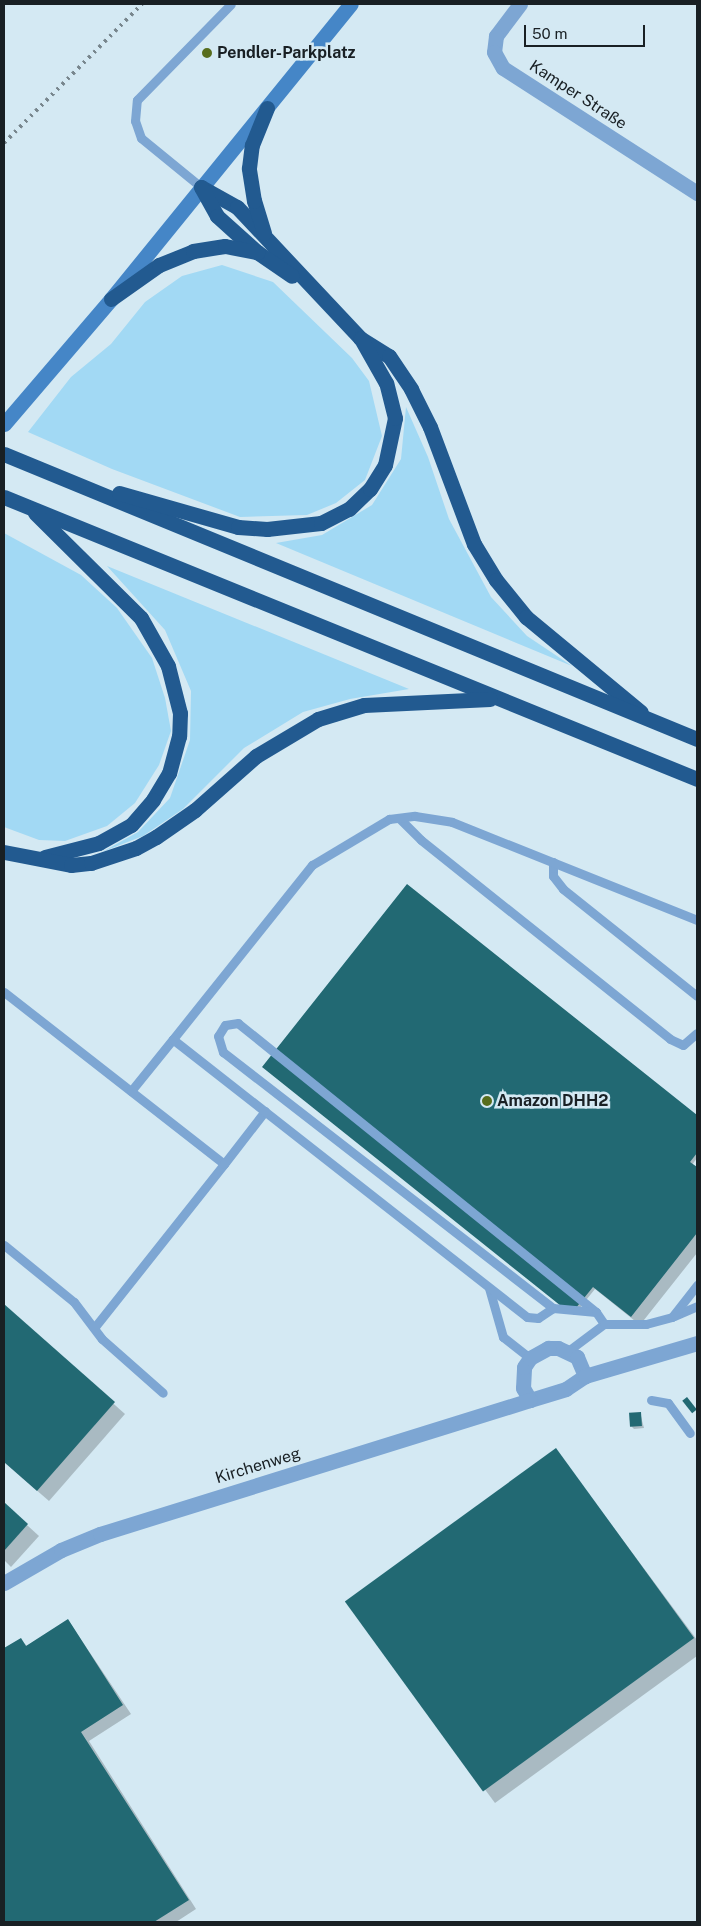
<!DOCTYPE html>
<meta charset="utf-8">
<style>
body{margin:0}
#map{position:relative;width:701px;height:1926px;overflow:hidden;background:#d4e9f3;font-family:"Public Sans",sans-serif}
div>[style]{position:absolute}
.green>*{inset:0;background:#a2d9f4}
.shadow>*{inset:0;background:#0003}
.building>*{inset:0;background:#226973;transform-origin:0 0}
.service>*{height:9px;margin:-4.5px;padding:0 4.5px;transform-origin:4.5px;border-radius:4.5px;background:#7da6d3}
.minor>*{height:15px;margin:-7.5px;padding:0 7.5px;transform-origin:7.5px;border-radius:7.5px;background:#7da6d3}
.secondary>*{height:15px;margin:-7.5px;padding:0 7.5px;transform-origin:7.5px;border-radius:7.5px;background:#4586c7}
.motorway>*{height:15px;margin:-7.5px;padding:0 7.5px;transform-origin:7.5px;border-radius:7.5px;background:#225a90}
.rail>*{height:4px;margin-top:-2px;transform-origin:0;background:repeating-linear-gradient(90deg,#78868d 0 2.5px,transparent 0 7.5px)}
.dots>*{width:14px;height:14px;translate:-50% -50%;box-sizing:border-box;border:2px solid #d4e9f3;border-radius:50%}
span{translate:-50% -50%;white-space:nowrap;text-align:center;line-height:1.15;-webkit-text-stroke:5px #d4e9f3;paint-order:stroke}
.poi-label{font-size:16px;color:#192024;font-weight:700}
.left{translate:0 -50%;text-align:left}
.street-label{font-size:16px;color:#192024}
.frame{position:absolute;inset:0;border:5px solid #192024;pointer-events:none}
.scale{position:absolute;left:524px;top:25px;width:121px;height:22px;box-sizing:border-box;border:2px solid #192024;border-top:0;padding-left:6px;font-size:15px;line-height:18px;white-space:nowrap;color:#192024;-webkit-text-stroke:4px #d4e9f3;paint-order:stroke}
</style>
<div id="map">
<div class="green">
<div style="clip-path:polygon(222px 265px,273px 282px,352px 358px,369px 381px,382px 436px,365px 480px,336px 503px,307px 515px,240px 517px,112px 469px,28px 432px,71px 377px,111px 344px,145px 302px,182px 276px)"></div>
<div style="clip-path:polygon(406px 407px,428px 457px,449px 519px,491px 597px,527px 636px,572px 666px,276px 543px,322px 535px,372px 505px,401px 459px)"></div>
<div style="clip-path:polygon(4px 533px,81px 575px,117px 608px,152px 658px,165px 698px,171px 731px,159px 765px,135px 803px,107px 826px,65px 841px,39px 840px,4px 827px)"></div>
<div style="clip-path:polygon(107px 566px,409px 689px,350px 699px,303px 712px,244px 748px,183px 809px,143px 836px,102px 852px,138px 832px,170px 798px,190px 740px,191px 691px,165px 630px)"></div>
</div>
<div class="shadow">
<div style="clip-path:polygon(407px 885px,697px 1116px,697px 1158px,692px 1165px,697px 1169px,697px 1253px,640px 1325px,595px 1289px,574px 1315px,266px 1069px)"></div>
<div style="clip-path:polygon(4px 1306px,125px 1414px,49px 1501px,4px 1462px)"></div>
<div style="clip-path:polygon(640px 1413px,644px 1428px,634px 1429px,631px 1426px)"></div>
<div style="clip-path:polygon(556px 1450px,697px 1640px,697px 1656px,495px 1803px,346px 1602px)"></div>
<div style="clip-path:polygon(4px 1504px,39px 1536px,11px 1567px,4px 1560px)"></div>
<div style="clip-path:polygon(68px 1620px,131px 1714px,89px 1741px,196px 1909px,176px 1922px,4px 1922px,4px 1650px,20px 1639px,27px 1646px)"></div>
</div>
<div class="building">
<div style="clip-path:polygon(407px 884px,697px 1115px,697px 1153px,690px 1162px,697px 1167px,697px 1233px,631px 1317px,593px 1287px,571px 1314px,262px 1067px)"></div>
<div style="clip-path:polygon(4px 1304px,115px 1402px,37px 1491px,4px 1462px)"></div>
<div style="left:687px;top:1397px;width:16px;height:6px;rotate:52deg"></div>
<div style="left:641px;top:1412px;width:14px;height:12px;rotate:86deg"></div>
<div style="left:556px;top:1448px;width:235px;height:261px;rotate:54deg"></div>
<div style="clip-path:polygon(4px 1502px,28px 1524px,4px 1551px)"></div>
<div style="clip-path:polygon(68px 1619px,123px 1705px,81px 1732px,189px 1900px,154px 1922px,4px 1922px,4px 1648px,21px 1638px,26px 1646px)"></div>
</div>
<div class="service">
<div style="left:201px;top:187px;width:77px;rotate:-140.8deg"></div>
<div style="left:141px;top:138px;width:18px;rotate:-109deg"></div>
<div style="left:135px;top:121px;width:21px;rotate:-85deg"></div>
<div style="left:137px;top:100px;width:134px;rotate:-45.6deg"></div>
<div style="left:399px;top:818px;width:31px;rotate:45deg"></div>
<div style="left:421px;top:840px;width:319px;rotate:38.6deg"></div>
<div style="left:670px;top:1039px;width:14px;rotate:25deg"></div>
<div style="left:683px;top:1045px;width:18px;rotate:-41deg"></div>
<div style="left:553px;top:862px;width:14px;rotate:90deg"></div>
<div style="left:553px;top:876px;width:16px;rotate:52deg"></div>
<div style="left:563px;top:889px;width:171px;rotate:38.6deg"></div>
<div style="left:4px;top:992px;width:279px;rotate:38deg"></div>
<div style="left:224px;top:1164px;width:209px;rotate:128.4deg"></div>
<div style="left:131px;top:1091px;width:67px;rotate:-51.1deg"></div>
<div style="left:224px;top:1164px;width:67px;rotate:-52.3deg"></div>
<div style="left:4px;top:1245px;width:90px;rotate:39.2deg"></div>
<div style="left:74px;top:1302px;width:46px;rotate:52.9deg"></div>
<div style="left:102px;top:1339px;width:81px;rotate:41.5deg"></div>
<div style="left:489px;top:1288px;width:51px;rotate:74.1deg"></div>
<div style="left:503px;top:1337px;width:34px;rotate:38deg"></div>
<div style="left:553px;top:1308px;width:18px;rotate:146deg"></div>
<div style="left:538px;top:1318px;width:11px;rotate:-175deg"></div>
<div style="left:527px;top:1317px;width:450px;rotate:-141.9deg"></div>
<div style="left:173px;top:1039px;width:223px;rotate:-51.4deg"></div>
<div style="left:312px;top:865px;width:90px;rotate:-30.9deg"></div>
<div style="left:389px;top:819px;width:26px;rotate:-7deg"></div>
<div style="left:415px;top:816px;width:37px;rotate:9deg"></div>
<div style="left:452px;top:822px;width:264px;rotate:21.8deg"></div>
<div style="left:596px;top:1312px;width:460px;rotate:-141.1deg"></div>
<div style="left:238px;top:1023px;width:13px;rotate:171deg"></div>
<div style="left:225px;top:1025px;width:13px;rotate:122deg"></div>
<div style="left:218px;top:1036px;width:17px;rotate:73deg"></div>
<div style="left:223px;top:1052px;width:418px;rotate:37.8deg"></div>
<div style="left:553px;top:1308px;width:43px;rotate:5.3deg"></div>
<div style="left:596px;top:1312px;width:14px;rotate:56deg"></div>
<div style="left:674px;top:1316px;width:25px;rotate:-23deg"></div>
<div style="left:568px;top:1351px;width:45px;rotate:-36.9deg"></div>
<div style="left:604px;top:1324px;width:42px"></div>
<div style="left:646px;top:1324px;width:27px;rotate:-15deg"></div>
<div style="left:672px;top:1317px;width:41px;rotate:-52deg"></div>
<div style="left:651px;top:1400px;width:17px;rotate:10deg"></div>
<div style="left:668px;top:1403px;width:37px;rotate:54deg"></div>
</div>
<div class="minor">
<div style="left:520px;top:4px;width:40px;rotate:127deg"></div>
<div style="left:496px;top:36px;width:16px;rotate:97deg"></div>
<div style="left:494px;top:52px;width:18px;rotate:61deg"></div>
<div style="left:503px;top:68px;width:231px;rotate:32.8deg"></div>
<div style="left:548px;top:1348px;width:10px"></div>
<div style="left:558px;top:1348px;width:21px;rotate:25deg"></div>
<div style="left:577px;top:1357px;width:21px;rotate:67deg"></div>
<div style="left:585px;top:1376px;width:23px;rotate:146deg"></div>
<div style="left:566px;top:1389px;width:38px;rotate:163deg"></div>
<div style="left:530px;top:1400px;width:14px;rotate:-120deg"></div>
<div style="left:523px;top:1388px;width:21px;rotate:-87deg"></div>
<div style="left:524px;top:1367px;width:11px;rotate:-56deg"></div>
<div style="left:530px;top:1358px;width:21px;rotate:-29deg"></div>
<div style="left:585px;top:1376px;width:117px;rotate:-16.4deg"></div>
<div style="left:4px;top:1583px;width:66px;rotate:-30.1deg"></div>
<div style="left:61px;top:1550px;width:42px;rotate:-22.3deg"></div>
<div style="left:100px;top:1534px;width:450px;rotate:-17.3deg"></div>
</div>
<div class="secondary">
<div style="left:4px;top:424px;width:165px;rotate:-49.4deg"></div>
<div style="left:111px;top:299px;width:380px;rotate:-50.9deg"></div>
</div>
<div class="motorway">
<div style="left:201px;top:187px;width:41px;rotate:29.1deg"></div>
<div style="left:237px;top:207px;width:180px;rotate:46.8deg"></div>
<div style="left:360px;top:338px;width:34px;rotate:32deg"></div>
<div style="left:389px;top:356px;width:40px;rotate:56deg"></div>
<div style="left:411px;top:389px;width:42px;rotate:63.4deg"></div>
<div style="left:430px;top:427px;width:125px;rotate:69.4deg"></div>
<div style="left:474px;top:544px;width:42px;rotate:58.6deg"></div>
<div style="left:496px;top:580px;width:48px;rotate:51deg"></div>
<div style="left:526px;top:617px;width:149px;rotate:39.6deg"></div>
<div style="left:201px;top:187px;width:33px;rotate:61deg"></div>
<div style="left:217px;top:216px;width:54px;rotate:42deg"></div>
<div style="left:257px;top:252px;width:42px;rotate:34.4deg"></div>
<div style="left:264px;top:233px;width:34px;rotate:-107deg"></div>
<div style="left:254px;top:201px;width:33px;rotate:-99deg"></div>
<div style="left:249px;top:168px;width:23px;rotate:-83deg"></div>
<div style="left:252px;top:145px;width:40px;rotate:-68deg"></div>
<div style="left:111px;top:299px;width:59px;rotate:-35.3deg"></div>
<div style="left:159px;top:265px;width:37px;rotate:-22deg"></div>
<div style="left:193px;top:251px;width:32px;rotate:-9deg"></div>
<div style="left:225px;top:246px;width:33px;rotate:11deg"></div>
<div style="left:4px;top:454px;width:749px;rotate:22.36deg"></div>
<div style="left:119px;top:493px;width:124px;rotate:15.9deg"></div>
<div style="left:238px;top:527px;width:29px;rotate:4deg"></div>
<div style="left:267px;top:529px;width:54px;rotate:-6.3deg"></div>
<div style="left:321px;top:523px;width:31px;rotate:-27deg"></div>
<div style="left:349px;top:509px;width:29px;rotate:-44deg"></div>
<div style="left:370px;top:489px;width:28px;rotate:-58deg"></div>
<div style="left:385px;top:465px;width:48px;rotate:-78deg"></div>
<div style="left:395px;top:418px;width:36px;rotate:-104deg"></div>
<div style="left:386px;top:383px;width:51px;rotate:-119.6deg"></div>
<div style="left:4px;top:497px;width:748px;rotate:22.14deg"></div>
<div style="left:35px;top:513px;width:149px;rotate:44.7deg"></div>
<div style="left:141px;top:618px;width:55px;rotate:60.6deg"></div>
<div style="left:168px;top:666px;width:49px;rotate:75.7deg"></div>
<div style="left:180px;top:713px;width:23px;rotate:92deg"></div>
<div style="left:179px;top:736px;width:38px;rotate:105deg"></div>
<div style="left:169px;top:773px;width:31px;rotate:121deg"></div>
<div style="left:153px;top:800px;width:33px;rotate:131deg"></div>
<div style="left:131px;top:825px;width:37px;rotate:151deg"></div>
<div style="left:99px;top:843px;width:56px;rotate:165.5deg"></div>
<div style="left:4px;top:852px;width:68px;rotate:11deg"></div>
<div style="left:71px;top:865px;width:20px;rotate:-6deg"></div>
<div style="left:91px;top:863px;width:47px;rotate:-18.4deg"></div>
<div style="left:136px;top:848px;width:23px;rotate:-29deg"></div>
<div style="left:156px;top:837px;width:47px;rotate:-34.7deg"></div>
<div style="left:195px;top:810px;width:81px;rotate:-41.5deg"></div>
<div style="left:256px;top:756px;width:72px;rotate:-30.8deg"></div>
<div style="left:318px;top:719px;width:48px;rotate:-16.9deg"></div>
<div style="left:364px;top:705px;width:126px;rotate:-2.7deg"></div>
</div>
<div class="rail">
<div style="left:4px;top:143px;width:196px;rotate:-45.2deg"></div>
</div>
<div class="dots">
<div style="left:207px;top:53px;background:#576d1d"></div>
<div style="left:487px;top:1101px;background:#576d1d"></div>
</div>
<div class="poi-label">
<span class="left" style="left:217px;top:53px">Pendler-Parkplatz</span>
<span class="left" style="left:497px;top:1101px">Amazon DHH2</span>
</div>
<div class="street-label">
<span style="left:578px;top:95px;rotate:33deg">Kamper Straße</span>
<span style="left:258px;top:1466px;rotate:-17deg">Kirchenweg</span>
</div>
<div class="frame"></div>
<div class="scale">50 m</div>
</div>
